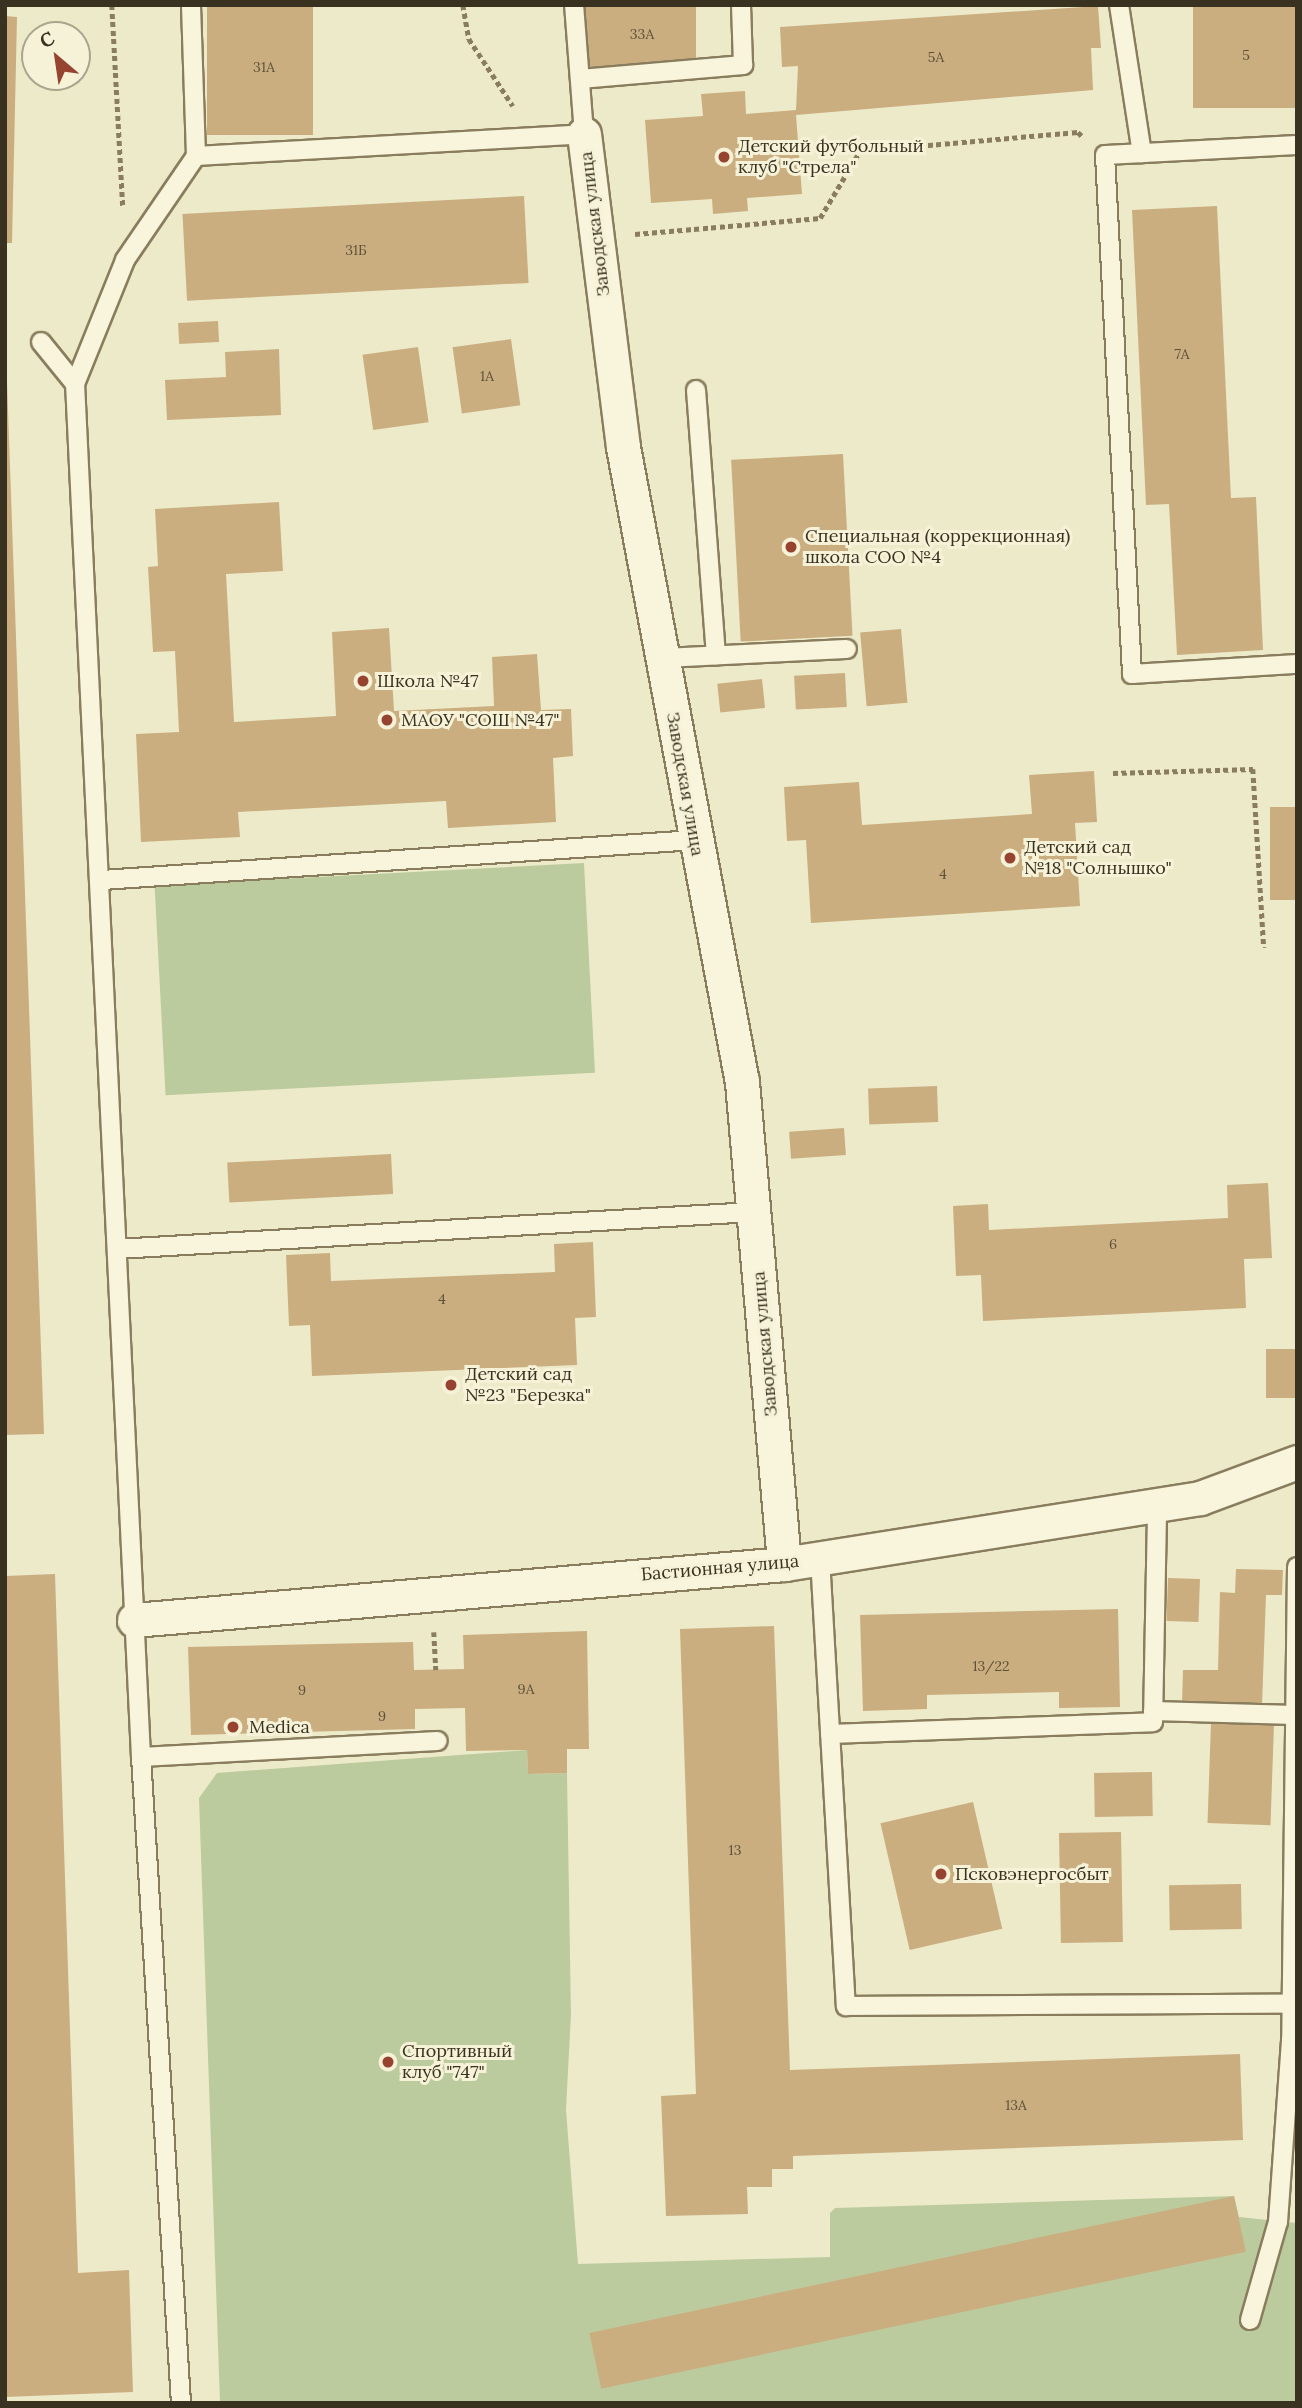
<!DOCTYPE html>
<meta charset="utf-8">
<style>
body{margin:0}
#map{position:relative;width:1302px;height:2408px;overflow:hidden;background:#edeac9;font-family:Lora,serif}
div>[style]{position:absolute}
.green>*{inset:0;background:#bccb9d;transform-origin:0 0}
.building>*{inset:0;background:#caae80;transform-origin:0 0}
.path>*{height:4.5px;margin-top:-2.25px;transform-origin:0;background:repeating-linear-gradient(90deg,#897d5e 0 5px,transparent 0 8.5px)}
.roads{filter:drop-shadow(2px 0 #897d5e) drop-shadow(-2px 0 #897d5e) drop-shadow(0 2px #897d5e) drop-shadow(0 -2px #897d5e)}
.service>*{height:18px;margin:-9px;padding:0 9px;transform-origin:9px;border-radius:9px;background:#f8f5dc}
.minor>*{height:33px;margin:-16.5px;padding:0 16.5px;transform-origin:16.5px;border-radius:16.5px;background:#f8f5dc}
.dots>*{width:19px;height:19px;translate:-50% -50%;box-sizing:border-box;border:4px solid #f5f2d8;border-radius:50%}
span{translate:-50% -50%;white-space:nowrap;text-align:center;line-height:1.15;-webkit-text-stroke:6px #f5f2d8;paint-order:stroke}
.number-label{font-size:14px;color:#5e5139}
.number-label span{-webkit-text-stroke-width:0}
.poi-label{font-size:18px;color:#3a3221}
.left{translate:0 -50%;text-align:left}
.street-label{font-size:18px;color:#3a3221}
.frame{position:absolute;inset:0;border:7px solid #3a3221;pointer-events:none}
.north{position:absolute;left:21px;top:21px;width:70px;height:70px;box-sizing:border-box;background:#f5f2d8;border:2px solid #aaa58f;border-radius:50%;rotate:331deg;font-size:19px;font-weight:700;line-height:28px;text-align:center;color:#3a3221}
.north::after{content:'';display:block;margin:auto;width:24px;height:32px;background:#964430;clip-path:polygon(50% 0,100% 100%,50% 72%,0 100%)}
</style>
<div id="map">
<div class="green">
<div style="left:584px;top:863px;width:210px;height:430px;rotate:87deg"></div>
<div style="clip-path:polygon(527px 1750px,528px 1774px,567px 1773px,571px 2014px,566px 2110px,578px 2264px,830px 2257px,830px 2213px,835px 2208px,1234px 2196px,1239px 2217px,1297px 2223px,1297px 2403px,220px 2403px,199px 1798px,217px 1773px)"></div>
</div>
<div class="building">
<div style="left:207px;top:5px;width:106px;height:130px"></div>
<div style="left:583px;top:5px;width:113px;height:67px"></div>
<div style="left:1193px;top:5px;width:104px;height:103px"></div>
<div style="clip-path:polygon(1098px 6px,1101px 48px,1091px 48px,1093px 90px,796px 115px,802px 194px,747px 198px,748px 211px,713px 214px,712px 199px,651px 203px,645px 120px,703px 116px,701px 94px,745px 91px,746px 114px,796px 110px,798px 66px,782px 67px,780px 27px)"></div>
<div style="clip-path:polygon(5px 16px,17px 17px,12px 243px,5px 243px)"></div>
<div style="left:524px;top:196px;width:87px;height:342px;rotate:87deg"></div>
<div style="clip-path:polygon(1217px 206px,1231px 498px,1256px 497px,1263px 650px,1177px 655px,1169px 504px,1146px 505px,1132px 210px)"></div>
<div style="left:218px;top:321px;width:21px;height:40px;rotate:87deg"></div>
<div style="clip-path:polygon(5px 324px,44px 1434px,5px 1435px)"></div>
<div style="left:511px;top:339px;width:67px;height:59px;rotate:82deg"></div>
<div style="left:418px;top:347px;width:76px;height:56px;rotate:82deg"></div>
<div style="clip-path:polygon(279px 349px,281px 415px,167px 420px,165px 380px,226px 377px,225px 352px)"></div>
<div style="left:843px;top:454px;width:182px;height:112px;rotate:87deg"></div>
<div style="clip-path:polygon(279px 502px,283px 571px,226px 574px,234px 722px,336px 716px,332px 632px,389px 628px,394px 711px,494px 706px,492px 657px,537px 654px,541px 710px,571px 709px,573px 756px,553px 758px,556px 822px,448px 828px,446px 801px,238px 812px,240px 837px,141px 842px,136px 734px,179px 732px,175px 651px,153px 652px,148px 567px,158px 566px,155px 509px)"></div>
<div style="left:901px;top:629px;width:74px;height:41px;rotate:85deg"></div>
<div style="left:845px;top:673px;width:34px;height:51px;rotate:87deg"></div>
<div style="left:762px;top:679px;width:29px;height:45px;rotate:84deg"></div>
<div style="clip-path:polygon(1094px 771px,1097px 822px,1075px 823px,1080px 906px,811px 923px,806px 840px,787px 841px,784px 787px,859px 782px,862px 825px,1032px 814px,1029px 775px)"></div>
<div style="left:1297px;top:807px;width:93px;height:27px;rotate:90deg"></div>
<div style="left:937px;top:1086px;width:36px;height:69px;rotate:88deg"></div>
<div style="left:844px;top:1128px;width:27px;height:55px;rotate:86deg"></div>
<div style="left:391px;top:1154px;width:40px;height:164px;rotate:87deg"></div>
<div style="clip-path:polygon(1268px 1183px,1272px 1258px,1244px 1259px,1246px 1308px,983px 1321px,981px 1275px,956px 1276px,953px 1206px,988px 1204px,989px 1230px,1228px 1218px,1227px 1185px)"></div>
<div style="clip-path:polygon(593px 1242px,596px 1317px,575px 1318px,577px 1365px,312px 1376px,310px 1325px,289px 1326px,286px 1255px,330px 1253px,331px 1281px,555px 1272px,554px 1244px)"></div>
<div style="left:1266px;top:1349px;width:31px;height:49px"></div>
<div style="clip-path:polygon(1236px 1569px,1283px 1570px,1282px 1595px,1266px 1595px,1262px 1705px,1182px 1703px,1183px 1670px,1218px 1670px,1220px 1592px,1235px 1593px)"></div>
<div style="clip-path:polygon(55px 1574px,78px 2273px,129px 2270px,133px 2392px,5px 2397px,5px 1576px)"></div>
<div style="left:1168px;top:1578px;width:32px;height:43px;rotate:2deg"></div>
<div style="clip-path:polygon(1118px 1609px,1120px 1707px,1059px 1708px,1059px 1692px,927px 1695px,927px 1709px,863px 1711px,860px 1615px)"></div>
<div style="clip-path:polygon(774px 1626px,790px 2070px,1240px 2054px,1243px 2140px,793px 2156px,793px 2169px,772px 2169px,772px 2187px,747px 2187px,748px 2214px,666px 2216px,661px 2096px,696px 2094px,680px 1629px)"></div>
<div style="clip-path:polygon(587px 1631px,589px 1749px,567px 1749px,567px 1773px,528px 1774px,527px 1750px,466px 1751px,465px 1708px,415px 1709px,415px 1729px,191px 1735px,188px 1647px,413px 1642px,414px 1670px,464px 1669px,463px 1635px)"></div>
<div style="left:1211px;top:1723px;width:63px;height:100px;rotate:2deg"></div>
<div style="left:1152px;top:1772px;width:44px;height:58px;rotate:89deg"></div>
<div style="left:973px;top:1802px;width:130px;height:95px;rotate:77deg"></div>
<div style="left:1121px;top:1832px;width:110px;height:62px;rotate:89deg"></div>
<div style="left:1241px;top:1884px;width:45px;height:72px;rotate:89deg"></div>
<div style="left:1234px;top:2196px;width:57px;height:659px;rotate:78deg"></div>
</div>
<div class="path">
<div style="left:112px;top:5px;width:202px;rotate:86.9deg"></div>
<div style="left:463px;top:5px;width:35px;rotate:80deg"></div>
<div style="left:469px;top:39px;width:80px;rotate:56.7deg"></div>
<div style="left:635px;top:234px;width:186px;rotate:-4.9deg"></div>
<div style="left:820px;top:218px;width:78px;rotate:-59.2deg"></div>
<div style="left:860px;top:151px;width:219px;rotate:-5deg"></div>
<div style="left:1078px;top:132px;width:7px;rotate:45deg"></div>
<div style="left:1113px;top:773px;width:140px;rotate:-1.6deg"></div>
<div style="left:1253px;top:769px;width:179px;rotate:86.5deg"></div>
<div style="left:434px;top:1632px;width:38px;rotate:87deg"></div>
</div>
<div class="roads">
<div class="service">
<div style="left:1119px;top:5px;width:150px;rotate:81.2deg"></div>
<div style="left:580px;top:79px;width:164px;rotate:-4.9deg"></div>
<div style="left:743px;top:65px;width:60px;rotate:-91.9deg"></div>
<div style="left:1297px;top:145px;width:192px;rotate:177deg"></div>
<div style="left:1105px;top:155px;width:520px;rotate:87.02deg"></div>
<div style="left:1132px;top:674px;width:165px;rotate:-3.5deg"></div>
<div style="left:196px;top:156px;width:389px;rotate:-3.2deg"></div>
<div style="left:584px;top:134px;width:129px;rotate:-94.4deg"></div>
<div style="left:41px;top:342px;width:54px;rotate:51deg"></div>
<div style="left:696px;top:390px;width:266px;rotate:85.7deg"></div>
<div style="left:663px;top:658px;width:184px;rotate:-2.8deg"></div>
<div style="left:102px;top:880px;width:594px;rotate:-3.86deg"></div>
<div style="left:117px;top:1249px;width:637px;rotate:-3.33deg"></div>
<div style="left:820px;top:1558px;width:449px;rotate:86.7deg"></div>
<div style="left:846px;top:2006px;width:445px;rotate:-0.3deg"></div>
<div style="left:1297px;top:1567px;width:473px;rotate:90.7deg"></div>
<div style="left:1291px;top:2040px;width:6px"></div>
<div style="left:1153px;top:1711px;width:142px;rotate:1.6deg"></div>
<div style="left:830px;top:1734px;width:323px;rotate:-2.1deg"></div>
<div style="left:1153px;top:1722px;width:217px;rotate:-88.9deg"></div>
<div style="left:141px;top:1757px;width:297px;rotate:-3.1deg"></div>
<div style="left:1250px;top:2320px;width:102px;rotate:-74.1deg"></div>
<div style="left:1278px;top:2222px;width:182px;rotate:-85.9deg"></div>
<div style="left:181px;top:2403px;width:647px;rotate:-93.54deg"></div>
<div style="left:141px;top:1757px;width:1375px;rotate:-92.75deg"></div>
<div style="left:75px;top:384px;width:134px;rotate:-68deg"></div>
<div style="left:125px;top:260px;width:126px;rotate:-55.7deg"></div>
<div style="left:196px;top:156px;width:151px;rotate:-91.9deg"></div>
</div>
<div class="minor">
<div style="left:584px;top:134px;width:315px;rotate:82.9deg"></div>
<div style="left:623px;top:447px;width:646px;rotate:79.39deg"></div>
<div style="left:742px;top:1082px;width:484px;rotate:85deg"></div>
<div style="left:134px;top:1620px;width:652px;rotate:-4.92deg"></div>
<div style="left:784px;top:1564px;width:421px;rotate:-9deg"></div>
<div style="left:1200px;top:1498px;width:103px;rotate:-20.4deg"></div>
</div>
</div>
<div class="dots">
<div style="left:724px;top:157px;background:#964430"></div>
<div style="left:791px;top:547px;background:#964430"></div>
<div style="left:363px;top:681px;background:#964430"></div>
<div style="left:387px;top:720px;background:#964430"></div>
<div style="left:1010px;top:858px;background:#964430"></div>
<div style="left:451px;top:1385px;background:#964430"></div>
<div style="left:233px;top:1727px;background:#964430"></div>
<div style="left:941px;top:1874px;background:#964430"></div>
<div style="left:388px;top:2062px;background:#964430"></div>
</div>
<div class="number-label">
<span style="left:642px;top:34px">33А</span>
<span style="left:1246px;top:55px">5</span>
<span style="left:936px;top:57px">5А</span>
<span style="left:264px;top:67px">31А</span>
<span style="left:356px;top:250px">31Б</span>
<span style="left:1182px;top:354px">7А</span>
<span style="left:487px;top:376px">1А</span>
<span style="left:943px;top:874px">4</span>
<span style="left:1113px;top:1244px">6</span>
<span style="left:442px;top:1299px">4</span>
<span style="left:991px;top:1666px">13/22</span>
<span style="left:526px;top:1689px">9А</span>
<span style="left:302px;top:1690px">9</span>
<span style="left:382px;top:1716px">9</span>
<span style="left:735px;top:1850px">13</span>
<span style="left:1016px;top:2105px">13А</span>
</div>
<div class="poi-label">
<span class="left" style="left:738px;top:157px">Детский футбольный<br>клуб "Стрела"</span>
<span class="left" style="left:805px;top:547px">Специальная (коррекционная)<br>школа СОО №4</span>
<span class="left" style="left:377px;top:681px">Школа №47</span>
<span class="left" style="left:401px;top:720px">МАОУ "СОШ №47"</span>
<span class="left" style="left:1024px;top:858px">Детский сад<br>№18 "Солнышко"</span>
<span class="left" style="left:465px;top:1385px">Детский сад<br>№23 "Березка"</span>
<span class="left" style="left:249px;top:1727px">Medica</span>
<span class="left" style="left:955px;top:1874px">Псковэнергосбыт</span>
<span class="left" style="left:402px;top:2062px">Спортивный<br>клуб "747"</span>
</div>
<div class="street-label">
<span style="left:595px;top:224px;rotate:-97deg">Заводская улица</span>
<span style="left:685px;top:784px;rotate:80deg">Заводская улица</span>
<span style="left:765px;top:1344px;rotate:-95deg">Заводская улица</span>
<span style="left:720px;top:1568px;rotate:-5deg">Бастионная улица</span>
</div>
<div class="frame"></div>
<div class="north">С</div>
</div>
